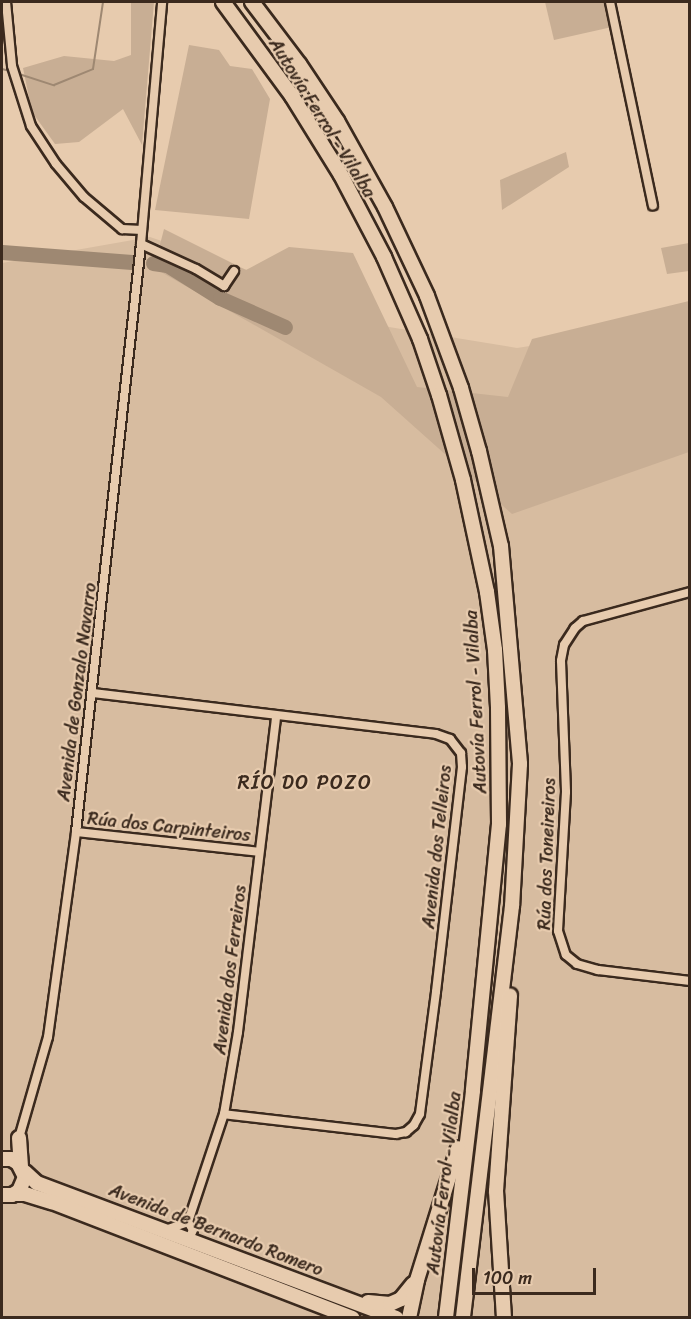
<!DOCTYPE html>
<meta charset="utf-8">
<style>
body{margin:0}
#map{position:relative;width:691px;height:1319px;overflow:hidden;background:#e7cbae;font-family:Sriracha,sans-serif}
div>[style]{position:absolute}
.built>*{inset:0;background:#d7bca0}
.green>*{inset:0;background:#c8ae94}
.stream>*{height:2px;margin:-1px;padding:0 1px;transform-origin:1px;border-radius:1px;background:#9e8872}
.river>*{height:15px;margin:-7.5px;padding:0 7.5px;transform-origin:7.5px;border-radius:7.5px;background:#9e8872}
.roads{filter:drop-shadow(2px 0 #3b2a1e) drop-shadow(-2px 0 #3b2a1e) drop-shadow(0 2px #3b2a1e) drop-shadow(0 -2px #3b2a1e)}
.street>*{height:8px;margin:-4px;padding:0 4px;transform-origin:4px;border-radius:4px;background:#e7cbae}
.highway>*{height:14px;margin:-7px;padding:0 7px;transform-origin:7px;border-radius:7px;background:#e7cbae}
span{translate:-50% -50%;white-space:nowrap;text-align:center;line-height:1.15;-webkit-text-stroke:4.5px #e7cbae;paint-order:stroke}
.street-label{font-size:18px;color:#3b2a1e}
.neighbourhood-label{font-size:20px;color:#3b2a1e;letter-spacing:1.5px}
.frame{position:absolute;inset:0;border:3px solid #3b2a1e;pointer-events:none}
.scale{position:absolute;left:472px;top:1268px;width:124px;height:27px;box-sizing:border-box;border:3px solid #3b2a1e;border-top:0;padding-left:8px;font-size:18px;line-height:21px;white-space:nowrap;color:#3b2a1e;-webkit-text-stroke:4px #e7cbae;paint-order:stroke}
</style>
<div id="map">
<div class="built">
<div style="clip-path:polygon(150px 237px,333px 299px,389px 327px,517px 348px,689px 321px,689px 1317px,2px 1318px,2px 263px)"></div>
</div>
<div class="green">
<div style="clip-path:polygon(131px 2px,154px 2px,142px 145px,123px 109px,79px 142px,55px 144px,32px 112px,23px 68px,64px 56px,114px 61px,131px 55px)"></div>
<div style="clip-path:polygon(545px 2px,607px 2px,612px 27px,554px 40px)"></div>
<div style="clip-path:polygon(189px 45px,219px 50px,230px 66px,252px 69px,270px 99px,249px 219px,155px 210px)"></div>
<div style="clip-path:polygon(566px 152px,569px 167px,502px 210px,500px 180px)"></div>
<div style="clip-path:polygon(164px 229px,246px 270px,289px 247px,353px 253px,417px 387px,508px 397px,532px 339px,689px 301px,689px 452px,512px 514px,381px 397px,154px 268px)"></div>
<div style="clip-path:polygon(689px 243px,689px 271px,667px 274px,661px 248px)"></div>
</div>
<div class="stream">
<div style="left:2px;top:69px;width:8px;rotate:14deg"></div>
<div style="left:16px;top:73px;width:40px;rotate:18deg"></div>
<div style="left:54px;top:85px;width:42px;rotate:-22.3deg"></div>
<div style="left:93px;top:69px;width:68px;rotate:-81.5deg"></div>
</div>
<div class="river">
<div style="left:2px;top:252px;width:130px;rotate:4.4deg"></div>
<div style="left:153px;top:263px;width:14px;rotate:8deg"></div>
<div style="left:167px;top:265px;width:62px;rotate:31.9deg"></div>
<div style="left:220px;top:298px;width:71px;rotate:24deg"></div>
</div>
<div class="roads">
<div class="street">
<div style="left:6px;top:2px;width:64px;rotate:84.6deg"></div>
<div style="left:12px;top:66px;width:63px;rotate:72.4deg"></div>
<div style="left:31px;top:126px;width:45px;rotate:56.7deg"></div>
<div style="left:56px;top:164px;width:43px;rotate:49.7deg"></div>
<div style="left:84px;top:197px;width:50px;rotate:40.1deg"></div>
<div style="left:122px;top:229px;width:20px;rotate:3deg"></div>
<div style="left:610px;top:2px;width:208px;rotate:78.1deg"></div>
<div style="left:141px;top:244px;width:60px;rotate:24.4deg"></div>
<div style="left:196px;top:269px;width:33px;rotate:31deg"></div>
<div style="left:224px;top:286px;width:18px;rotate:-56deg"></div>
<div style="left:690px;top:592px;width:111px;rotate:164.8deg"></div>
<div style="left:583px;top:621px;width:11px;rotate:139deg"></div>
<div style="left:575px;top:628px;width:20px;rotate:123deg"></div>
<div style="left:564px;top:645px;width:16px;rotate:101deg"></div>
<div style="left:561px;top:661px;width:131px;rotate:87.8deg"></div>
<div style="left:566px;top:792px;width:139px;rotate:93.3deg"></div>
<div style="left:558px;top:931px;width:25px;rotate:72deg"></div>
<div style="left:566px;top:955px;width:14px;rotate:39deg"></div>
<div style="left:577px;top:964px;width:22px;rotate:16deg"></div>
<div style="left:598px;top:970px;width:93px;rotate:6.8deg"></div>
<div style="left:93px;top:693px;width:345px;rotate:6.8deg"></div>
<div style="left:436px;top:734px;width:15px;rotate:20deg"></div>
<div style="left:450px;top:739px;width:18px;rotate:52deg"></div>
<div style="left:461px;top:753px;width:14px;rotate:86deg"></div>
<div style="left:462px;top:767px;width:226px;rotate:96.6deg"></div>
<div style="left:436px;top:992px;width:123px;rotate:97.5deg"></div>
<div style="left:420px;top:1114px;width:13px;rotate:119deg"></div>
<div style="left:414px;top:1125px;width:11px;rotate:139deg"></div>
<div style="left:406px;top:1132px;width:10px;rotate:169deg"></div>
<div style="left:396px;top:1134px;width:173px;rotate:-173.4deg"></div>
<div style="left:76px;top:832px;width:184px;rotate:6.2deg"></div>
<div style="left:19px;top:1138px;width:105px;rotate:-74deg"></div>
<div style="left:48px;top:1037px;width:207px;rotate:-82.2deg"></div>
<div style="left:76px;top:832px;width:592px;rotate:-83.69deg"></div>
<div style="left:141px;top:244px;width:243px;rotate:-85deg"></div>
<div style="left:188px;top:1222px;width:114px;rotate:-71.6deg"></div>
<div style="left:224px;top:1114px;width:83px;rotate:-80.3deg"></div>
<div style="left:238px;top:1032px;width:318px;rotate:-83.1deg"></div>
<div style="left:165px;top:1230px;width:24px;rotate:-19deg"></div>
<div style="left:188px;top:1222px;width:9px;rotate:58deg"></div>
<div style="left:193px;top:1230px;width:12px;rotate:114deg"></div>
</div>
<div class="highway">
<div style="left:223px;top:2px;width:117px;rotate:53.7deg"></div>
<div style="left:292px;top:96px;width:93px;rotate:58.2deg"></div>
<div style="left:341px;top:175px;width:93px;rotate:62.3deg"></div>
<div style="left:384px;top:257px;width:90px;rotate:66.3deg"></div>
<div style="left:420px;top:339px;width:59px;rotate:71.3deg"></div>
<div style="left:439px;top:395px;width:88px;rotate:74.2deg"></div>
<div style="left:463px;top:480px;width:115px;rotate:77.9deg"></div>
<div style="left:487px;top:592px;width:59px;rotate:82.1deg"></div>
<div style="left:495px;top:650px;width:58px;rotate:87deg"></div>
<div style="left:498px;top:708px;width:116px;rotate:89.5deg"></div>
<div style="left:499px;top:824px;width:268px;rotate:95.6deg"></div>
<div style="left:473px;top:1091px;width:229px;rotate:96.8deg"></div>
<div style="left:252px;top:2px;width:78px;rotate:52.8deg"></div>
<div style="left:299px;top:64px;width:69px;rotate:56.3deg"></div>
<div style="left:337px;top:121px;width:98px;rotate:60.8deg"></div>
<div style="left:385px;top:207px;width:98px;rotate:64.7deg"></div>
<div style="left:427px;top:296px;width:98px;rotate:69.7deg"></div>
<div style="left:461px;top:388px;width:66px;rotate:74.1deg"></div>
<div style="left:479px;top:451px;width:98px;rotate:77deg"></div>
<div style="left:501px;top:546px;width:219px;rotate:85deg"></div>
<div style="left:520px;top:764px;width:142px;rotate:93.2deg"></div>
<div style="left:512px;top:906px;width:415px;rotate:96.8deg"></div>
<div style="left:19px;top:1138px;width:28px;rotate:86deg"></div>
<div style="left:2px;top:1159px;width:9px"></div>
<div style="left:11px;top:1159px;width:8px;rotate:30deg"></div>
<div style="left:18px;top:1163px;width:16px;rotate:63deg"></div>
<div style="left:25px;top:1177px;width:15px;rotate:113deg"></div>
<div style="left:19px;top:1191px;width:8px;rotate:150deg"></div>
<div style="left:12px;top:1195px;width:10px;rotate:180deg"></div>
<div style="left:25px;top:1172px;width:16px;rotate:43deg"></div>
<div style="left:37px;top:1183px;width:384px;rotate:20.6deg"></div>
<div style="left:15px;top:1194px;width:10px"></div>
<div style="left:25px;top:1194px;width:28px;rotate:17deg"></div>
<div style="left:52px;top:1202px;width:322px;rotate:21.1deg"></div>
<div style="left:368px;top:1302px;width:22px;rotate:5deg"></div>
<div style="left:390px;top:1304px;width:12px;rotate:-24deg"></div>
<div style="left:401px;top:1299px;width:19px;rotate:-51deg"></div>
<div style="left:409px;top:1318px;width:39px;rotate:-78deg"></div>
<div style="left:417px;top:1280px;width:138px;rotate:-72.7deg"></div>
<div style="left:504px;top:1318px;width:127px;rotate:-93.6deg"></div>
<div style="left:496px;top:1191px;width:196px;rotate:-85.9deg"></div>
</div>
</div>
<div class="street-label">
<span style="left:322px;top:118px;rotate:58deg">Autovía Ferrol - Vilalba</span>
<span style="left:77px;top:692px;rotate:-83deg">Avenida de Gonzalo Navarro</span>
<span style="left:476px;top:702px;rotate:-93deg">Autovía Ferrol - Vilalba</span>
<span style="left:169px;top:827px;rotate:6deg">Rúa dos Carpinteiros</span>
<span style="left:437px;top:847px;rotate:-84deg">Avenida dos Telleiros</span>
<span style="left:547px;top:854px;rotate:-88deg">Rúa dos Toneireiros</span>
<span style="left:230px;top:970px;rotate:-83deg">Avenida dos Ferreiros</span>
<span style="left:444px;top:1183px;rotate:-83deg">Autovía Ferrol - Vilalba</span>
<span style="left:216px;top:1230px;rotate:21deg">Avenida de Bernardo Romero</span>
</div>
<div class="neighbourhood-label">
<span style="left:305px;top:782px">RÍO DO POZO</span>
</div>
<div class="frame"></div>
<div class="scale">100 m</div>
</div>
